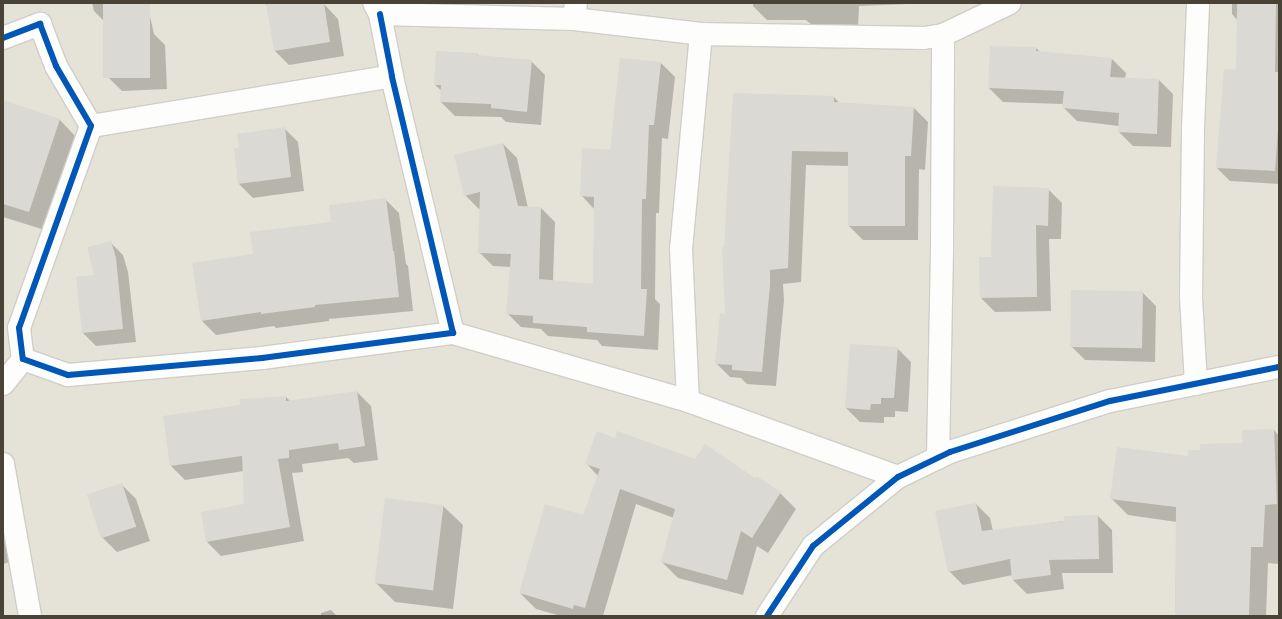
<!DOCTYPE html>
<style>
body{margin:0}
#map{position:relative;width:1282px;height:619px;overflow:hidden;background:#f1f0eb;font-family:Karla,sans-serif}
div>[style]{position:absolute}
.residential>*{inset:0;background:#e5e2d8;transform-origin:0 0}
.shadow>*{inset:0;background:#0003}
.building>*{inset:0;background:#dbd9d4;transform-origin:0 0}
.roads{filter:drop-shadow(1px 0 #cfcec9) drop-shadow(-1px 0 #cfcec9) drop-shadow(0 1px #cfcec9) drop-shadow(0 -1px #cfcec9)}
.street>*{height:22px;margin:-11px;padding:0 11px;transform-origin:11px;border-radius:11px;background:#fdfdfc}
.cycleway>*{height:6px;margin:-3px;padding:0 3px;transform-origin:3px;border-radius:3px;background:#0057b8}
span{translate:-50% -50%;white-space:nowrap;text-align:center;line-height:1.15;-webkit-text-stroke:3px #fff;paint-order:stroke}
.frame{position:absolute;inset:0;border:4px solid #484237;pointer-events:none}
</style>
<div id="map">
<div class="residential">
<div style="left:3px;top:3px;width:1276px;height:613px"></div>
</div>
<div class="shadow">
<div style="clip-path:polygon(92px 3px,147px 3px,154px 34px,165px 45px,167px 89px,122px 91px,108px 77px,105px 22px,94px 11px)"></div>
<div style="clip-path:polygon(264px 3px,323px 3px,338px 19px,344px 56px,289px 65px,275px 51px,267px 6px)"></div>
<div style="clip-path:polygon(753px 3px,907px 3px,907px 4px,859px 6px,858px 28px,812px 25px,806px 20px,767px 20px,753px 6px)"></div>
<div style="clip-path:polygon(1232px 3px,1279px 3px,1279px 184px,1230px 181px,1217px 168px,1237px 71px,1238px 21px,1232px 14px)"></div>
<div style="clip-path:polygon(1036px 48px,1040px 52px,1112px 59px,1126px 73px,1125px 79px,1159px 80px,1173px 94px,1171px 147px,1133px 146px,1119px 132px,1119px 126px,1077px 121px,1063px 107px,1063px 104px,1003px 102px,989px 88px)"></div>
<div style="clip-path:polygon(477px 54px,479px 56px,531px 61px,545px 75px,541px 125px,506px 122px,501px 117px,455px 116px,441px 102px,442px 91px,435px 85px)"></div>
<div style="clip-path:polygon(661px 63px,675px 77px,668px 139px,662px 138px,659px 213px,656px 213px,655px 299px,660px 304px,658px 350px,602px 346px,597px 340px,548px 336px,541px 329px,521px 327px,507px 313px,511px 267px,493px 266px,479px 252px,481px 208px,479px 209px,465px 195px,503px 144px,517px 158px,528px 208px,541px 208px,555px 222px,553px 281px,594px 285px,595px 210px,581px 195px,611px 151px)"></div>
<div style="clip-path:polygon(734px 94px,834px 97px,840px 104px,914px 108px,928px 122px,925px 170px,919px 169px,918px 240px,863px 240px,849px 226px,849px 166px,806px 165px,801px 282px,783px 284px,784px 300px,776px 386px,747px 384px,741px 378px,730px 377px,716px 363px,726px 315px,725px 248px)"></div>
<div style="clip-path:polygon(3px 111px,59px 119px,78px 139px,48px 231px,3px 217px)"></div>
<div style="clip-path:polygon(284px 128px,298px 142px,304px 191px,253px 198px,239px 184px,240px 149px)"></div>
<div style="clip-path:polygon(1048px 189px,1062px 203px,1061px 239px,1049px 239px,1051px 311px,995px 312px,981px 298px,992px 258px)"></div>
<div style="clip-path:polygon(385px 199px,399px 213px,406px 264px,408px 266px,413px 311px,329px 319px,329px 321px,276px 328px,274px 326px,216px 335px,202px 321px,254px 255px)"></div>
<div style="clip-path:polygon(110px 242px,123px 255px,128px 272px,136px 342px,96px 346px,83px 333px,77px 277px,95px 276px)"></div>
<div style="clip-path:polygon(1142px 292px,1156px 306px,1155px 362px,1085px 360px,1071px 346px)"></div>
<div style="clip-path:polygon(897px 348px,911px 362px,908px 412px,895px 411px,895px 417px,884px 417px,884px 423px,860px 422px,846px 408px)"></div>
<div style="clip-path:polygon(357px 392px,371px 406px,378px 460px,354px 463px,348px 458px,302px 464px,303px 472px,292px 473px,304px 541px,221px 556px,207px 542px,245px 505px,244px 471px,185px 480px,171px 466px,241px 406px,286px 397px,290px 401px)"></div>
<div style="clip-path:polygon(1274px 430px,1279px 436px,1279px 564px,1268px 563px,1266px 616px,1175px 616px,1177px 522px,1128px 515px,1111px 498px,1201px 451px,1243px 444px)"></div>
<div style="clip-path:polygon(616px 439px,696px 460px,755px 479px,780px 493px,796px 509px,768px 553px,757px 546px,743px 595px,678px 578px,662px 562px,674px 518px,636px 504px,603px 616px,561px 616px,536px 609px,520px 593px,584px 516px,598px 476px,586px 463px)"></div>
<div style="clip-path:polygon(122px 485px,136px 499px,150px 541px,117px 552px,103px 538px,89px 495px)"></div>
<div style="clip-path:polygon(3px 504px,18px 559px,3px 564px)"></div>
<div style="clip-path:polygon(976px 504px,990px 518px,993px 531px,1098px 516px,1112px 530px,1113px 573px,1062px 573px,1064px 589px,1027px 594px,1013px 580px,1013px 575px,963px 585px,949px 571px)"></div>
<div style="clip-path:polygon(443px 506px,463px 525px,453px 609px,395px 602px,375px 582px)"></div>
<div style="clip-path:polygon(331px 610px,337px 616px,321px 616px,321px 613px)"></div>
</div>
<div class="building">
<div style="left:103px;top:3px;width:47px;height:75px"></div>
<div style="clip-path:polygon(266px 3px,324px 3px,330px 42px,274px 51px)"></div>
<div style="clip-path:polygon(1237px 3px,1276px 3px,1275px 72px,1279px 72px,1279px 116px,1275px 171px,1216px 168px,1224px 69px,1236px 70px)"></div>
<div style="clip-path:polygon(990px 46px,1036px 47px,1036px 51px,1112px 58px,1110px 77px,1159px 79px,1157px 134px,1118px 132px,1119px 113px,1062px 108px,1064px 91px,988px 88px)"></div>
<div style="clip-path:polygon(436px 51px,477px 53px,477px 55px,532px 60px,527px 112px,491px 108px,491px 104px,440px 102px,441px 85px,434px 85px)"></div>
<div style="clip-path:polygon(620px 58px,661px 62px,654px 125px,649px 125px,646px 199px,642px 199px,641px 289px,647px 289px,644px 336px,587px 332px,587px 327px,533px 323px,533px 316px,506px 314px,511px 254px,478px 253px,480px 192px,464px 196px,454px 155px,503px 143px,518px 206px,541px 207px,539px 279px,593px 284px,594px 197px,580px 196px,582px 148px,610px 150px)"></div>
<div style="clip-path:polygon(733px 93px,834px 96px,834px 102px,914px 107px,911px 156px,905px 156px,905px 226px,848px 226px,848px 152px,792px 151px,788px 268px,770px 270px,770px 285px,762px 372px,732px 370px,732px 365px,715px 364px,720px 313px,725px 314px,722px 247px,724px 247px)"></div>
<div style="clip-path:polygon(3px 100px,60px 119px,29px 212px,3px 204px)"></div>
<div style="clip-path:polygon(285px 127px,291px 177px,238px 184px,234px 148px,239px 148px,237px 134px)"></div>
<div style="clip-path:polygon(993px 186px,1049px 188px,1048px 226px,1036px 225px,1037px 297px,980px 298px,979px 257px,991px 257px)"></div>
<div style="clip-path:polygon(386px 198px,393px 251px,394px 251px,399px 297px,315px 305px,315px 307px,261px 314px,261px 312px,201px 321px,192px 263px,253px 254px,250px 232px,331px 222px,329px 205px)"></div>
<div style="clip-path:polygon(111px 241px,116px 258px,123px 329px,82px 333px,76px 277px,94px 275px,87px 247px)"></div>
<div style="left:1071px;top:290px;width:72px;height:57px;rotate:1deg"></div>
<div style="clip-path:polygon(850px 344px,898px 347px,894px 398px,881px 398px,881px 404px,871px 404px,870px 410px,845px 408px)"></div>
<div style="clip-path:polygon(357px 391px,365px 446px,339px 450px,338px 443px,289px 450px,289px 458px,278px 459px,290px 527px,206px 542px,201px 512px,244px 504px,242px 456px,170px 466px,163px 416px,240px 405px,240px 399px,286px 396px,286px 401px)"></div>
<div style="clip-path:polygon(1274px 429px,1277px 504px,1265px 505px,1263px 547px,1251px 547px,1249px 616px,1175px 616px,1176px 507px,1110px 499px,1117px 447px,1188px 456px,1188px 450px,1200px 450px,1200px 444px,1242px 443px,1242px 430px)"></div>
<div style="clip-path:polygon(597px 431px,615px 438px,617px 431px,695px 459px,705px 444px,755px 478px,756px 476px,781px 492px,752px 538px,741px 531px,727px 580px,661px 562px,675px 509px,620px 489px,585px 608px,574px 605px,573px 609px,519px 593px,545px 504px,583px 515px,600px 469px,585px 464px)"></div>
<div style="left:122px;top:483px;width:46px;height:37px;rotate:72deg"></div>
<div style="left:385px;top:498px;width:59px;height:86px;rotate:7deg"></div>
<div style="clip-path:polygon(976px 503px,982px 531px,1064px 521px,1064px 516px,1098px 515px,1099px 559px,1049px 560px,1051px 575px,1012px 580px,1010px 559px,948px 572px,935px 511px)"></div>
</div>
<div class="roads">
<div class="street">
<div style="left:374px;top:3px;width:13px;rotate:61deg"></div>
<div style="left:380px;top:14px;width:194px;rotate:1.5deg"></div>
<div style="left:574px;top:19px;width:16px;rotate:-83deg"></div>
<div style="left:574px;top:19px;width:128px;rotate:6.7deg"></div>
<div style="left:701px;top:34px;width:215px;rotate:95.3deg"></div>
<div style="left:681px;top:248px;width:153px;rotate:87.4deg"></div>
<div style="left:701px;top:34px;width:223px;rotate:1deg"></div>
<div style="left:924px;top:38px;width:19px;rotate:-9deg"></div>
<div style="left:943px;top:35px;width:74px;rotate:-25.5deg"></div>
<div style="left:3px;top:38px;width:40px;rotate:-21deg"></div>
<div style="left:40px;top:24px;width:45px;rotate:69.1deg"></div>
<div style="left:56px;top:66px;width:69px;rotate:59.7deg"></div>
<div style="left:91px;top:126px;width:214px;rotate:109.6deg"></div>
<div style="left:19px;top:328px;width:31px;rotate:83deg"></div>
<div style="left:23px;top:359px;width:48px;rotate:19.6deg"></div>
<div style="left:68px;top:375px;width:195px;rotate:-5deg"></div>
<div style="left:262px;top:358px;width:193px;rotate:-7.5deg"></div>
<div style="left:453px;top:333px;width:264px;rotate:-103.4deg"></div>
<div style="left:392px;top:76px;width:63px;rotate:-101deg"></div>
<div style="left:91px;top:126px;width:305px;rotate:-9.4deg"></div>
<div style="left:453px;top:333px;width:245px;rotate:16.1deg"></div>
<div style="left:688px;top:401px;width:223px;rotate:19.9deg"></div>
<div style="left:3px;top:384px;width:32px;rotate:-51deg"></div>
<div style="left:1196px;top:384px;width:88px;rotate:-93.3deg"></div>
<div style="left:1191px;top:296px;width:167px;rotate:-89.3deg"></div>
<div style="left:1193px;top:129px;width:126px;rotate:-87.7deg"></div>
<div style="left:938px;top:458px;width:216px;rotate:-88.9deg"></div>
<div style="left:942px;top:242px;width:207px;rotate:-89.7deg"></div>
<div style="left:3px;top:464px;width:154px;rotate:79.9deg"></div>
<div style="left:767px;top:616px;width:84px;rotate:-56.7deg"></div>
<div style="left:813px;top:546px;width:109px;rotate:-39.1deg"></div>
<div style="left:898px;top:477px;width:58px;rotate:-25.7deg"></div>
<div style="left:950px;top:452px;width:168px;rotate:-17.7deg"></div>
<div style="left:1110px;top:401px;width:172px;rotate:-11.4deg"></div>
</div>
</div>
<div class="cycleway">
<div style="left:3px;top:38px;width:40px;rotate:-21deg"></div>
<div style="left:40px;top:24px;width:45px;rotate:69.1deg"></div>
<div style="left:56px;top:66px;width:69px;rotate:59.7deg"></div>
<div style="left:91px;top:126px;width:214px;rotate:109.6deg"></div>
<div style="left:19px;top:328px;width:31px;rotate:83deg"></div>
<div style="left:23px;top:359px;width:48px;rotate:19.6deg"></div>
<div style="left:68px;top:375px;width:195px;rotate:-5deg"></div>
<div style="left:262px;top:358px;width:193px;rotate:-7.5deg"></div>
<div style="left:453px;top:333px;width:264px;rotate:-103.4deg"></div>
<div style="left:392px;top:76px;width:63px;rotate:-101deg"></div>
<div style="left:767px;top:616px;width:84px;rotate:-56.7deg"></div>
<div style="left:813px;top:546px;width:109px;rotate:-39.1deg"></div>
<div style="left:898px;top:477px;width:58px;rotate:-25.7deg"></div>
<div style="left:950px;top:452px;width:168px;rotate:-17.7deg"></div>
<div style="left:1110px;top:401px;width:172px;rotate:-11.4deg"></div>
</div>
<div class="frame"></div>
</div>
